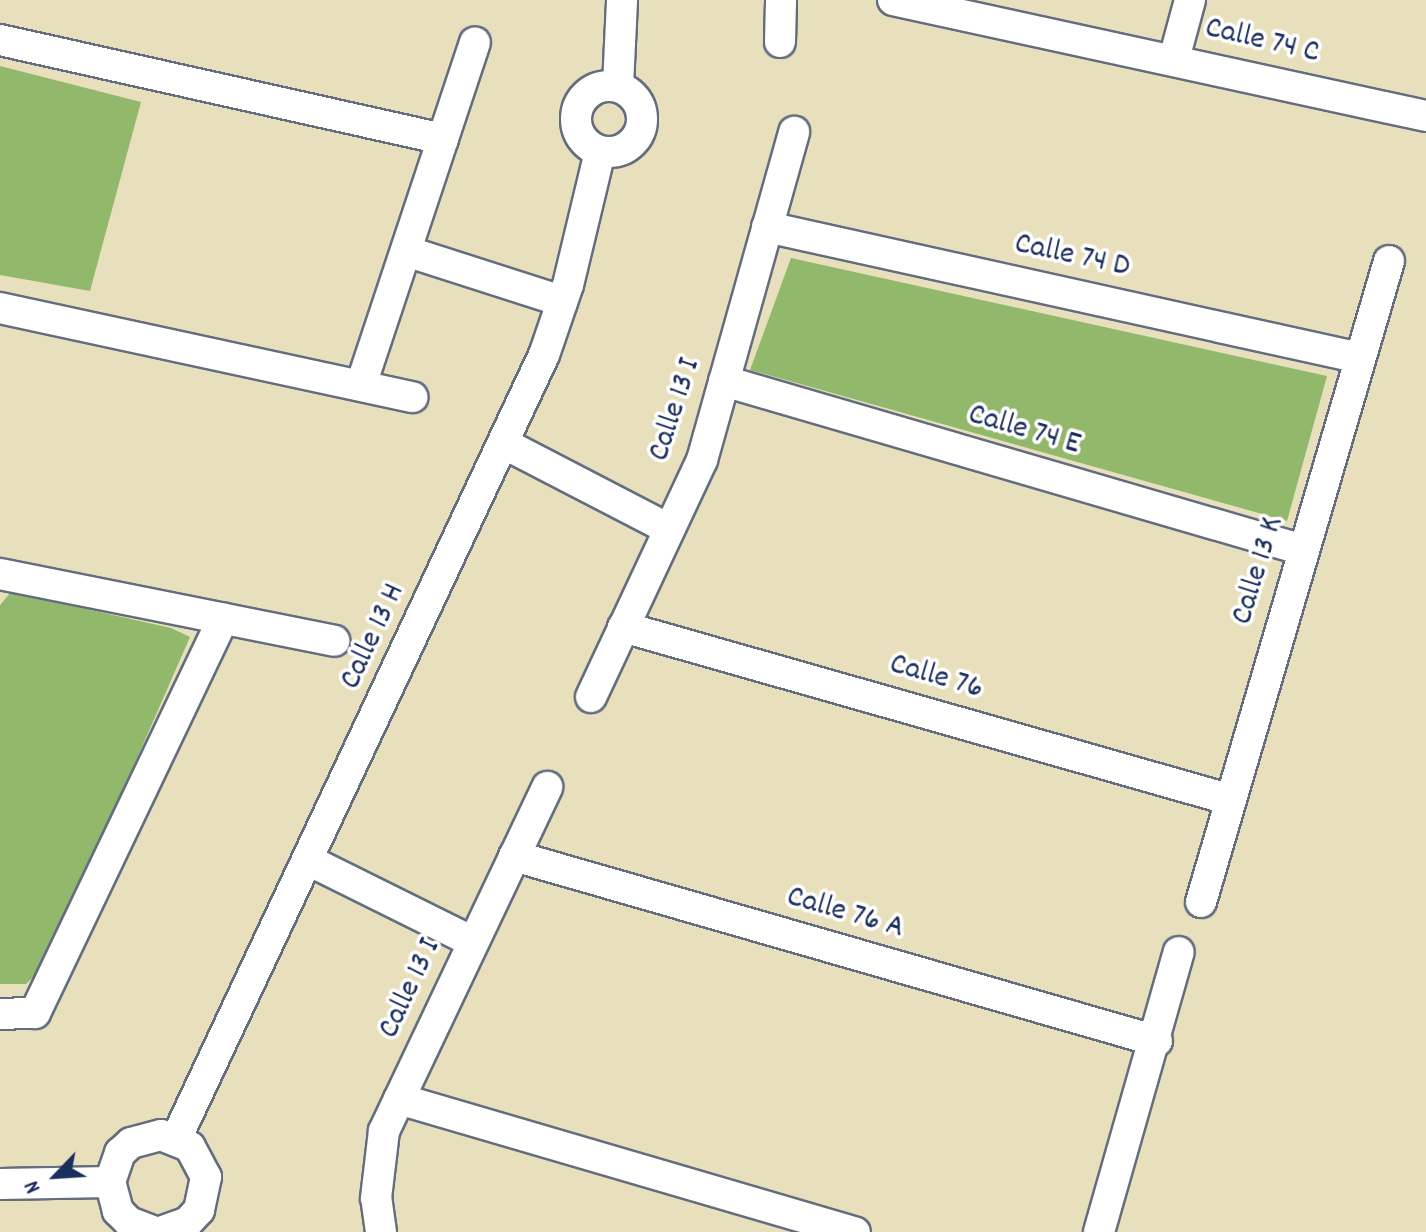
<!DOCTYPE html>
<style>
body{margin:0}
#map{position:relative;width:1426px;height:1232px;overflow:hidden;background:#e8e0bc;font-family:Dekko,sans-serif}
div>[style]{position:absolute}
.forest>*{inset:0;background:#92b86c}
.roads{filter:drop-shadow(2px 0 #636d7f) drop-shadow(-2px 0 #636d7f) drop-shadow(0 2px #636d7f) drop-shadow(0 -2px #636d7f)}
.minor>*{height:30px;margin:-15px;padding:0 15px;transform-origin:15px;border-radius:15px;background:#fff}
.minor>.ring{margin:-15px;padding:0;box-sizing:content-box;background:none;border:30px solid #fff;border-radius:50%}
span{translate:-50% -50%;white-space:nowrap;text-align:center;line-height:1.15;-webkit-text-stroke:7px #fff;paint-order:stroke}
.street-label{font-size:32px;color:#1b2f5e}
.north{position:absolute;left:16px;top:1136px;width:80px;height:80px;-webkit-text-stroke:6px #fff;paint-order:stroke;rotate:245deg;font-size:22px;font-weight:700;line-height:32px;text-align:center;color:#1b2f5e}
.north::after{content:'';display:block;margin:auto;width:28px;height:36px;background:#1b2f5e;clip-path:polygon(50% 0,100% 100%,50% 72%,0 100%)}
</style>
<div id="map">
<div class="forest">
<div style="clip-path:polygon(0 66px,141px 102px,90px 291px,0 275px)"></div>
<div style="clip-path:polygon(791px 258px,1327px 376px,1287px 521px,750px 370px)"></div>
<div style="clip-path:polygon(11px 592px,171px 628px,190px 637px,47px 964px,26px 984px,0 984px,0 605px)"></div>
</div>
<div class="roads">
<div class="minor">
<div style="left:893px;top:0;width:545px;rotate:12.28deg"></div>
<div style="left:0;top:40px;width:454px;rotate:12.6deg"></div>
<div style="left:780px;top:42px;width:42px;rotate:-88.6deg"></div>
<div style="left:1174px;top:59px;width:61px;rotate:-74.8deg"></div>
<div class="ring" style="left:576px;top:86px;width:36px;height:36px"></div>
<div style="left:618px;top:86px;width:86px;rotate:-87.3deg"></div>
<div style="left:767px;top:227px;width:607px;rotate:12.46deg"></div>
<div style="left:406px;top:251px;width:164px;rotate:17.8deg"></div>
<div style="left:0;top:308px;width:422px;rotate:12.2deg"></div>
<div style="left:724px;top:381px;width:603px;rotate:16.27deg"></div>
<div style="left:361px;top:385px;width:361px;rotate:-71.6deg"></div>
<div style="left:503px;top:443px;width:187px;rotate:27.4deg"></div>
<div style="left:0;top:574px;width:341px;rotate:11.3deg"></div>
<div style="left:623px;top:627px;width:629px;rotate:15.87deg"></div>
<div style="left:591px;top:697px;width:262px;rotate:-64.9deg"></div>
<div style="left:702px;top:460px;width:341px;rotate:-74.3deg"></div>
<div style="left:514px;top:856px;width:669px;rotate:16.05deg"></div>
<div style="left:310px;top:861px;width:182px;rotate:26.4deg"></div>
<div style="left:1201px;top:902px;width:668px;rotate:-73.65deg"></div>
<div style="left:0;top:1014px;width:35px;rotate:-2deg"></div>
<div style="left:35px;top:1013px;width:437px;rotate:-64.5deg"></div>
<div style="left:399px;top:1099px;width:475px;rotate:16.3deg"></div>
<div style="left:176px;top:1139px;width:866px;rotate:-64.86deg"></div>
<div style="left:544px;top:355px;width:74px;rotate:-71.1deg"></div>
<div style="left:568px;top:285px;width:137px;rotate:-76.5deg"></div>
<div style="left:0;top:1184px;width:110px;rotate:-1deg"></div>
<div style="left:155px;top:1232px;width:28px;rotate:-159deg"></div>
<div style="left:129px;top:1222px;width:16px;rotate:-135deg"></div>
<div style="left:118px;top:1211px;width:30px;rotate:-105deg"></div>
<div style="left:110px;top:1182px;width:31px;rotate:-71deg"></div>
<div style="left:120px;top:1153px;width:15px;rotate:-42deg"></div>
<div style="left:131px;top:1143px;width:31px;rotate:-15deg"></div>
<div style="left:161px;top:1135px;width:31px;rotate:22deg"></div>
<div style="left:190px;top:1147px;width:34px;rotate:62deg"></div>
<div style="left:206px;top:1177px;width:34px;rotate:102deg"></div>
<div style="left:199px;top:1210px;width:16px;rotate:133deg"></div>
<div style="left:188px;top:1222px;width:29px;rotate:160deg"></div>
<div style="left:381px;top:1232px;width:34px;rotate:-98deg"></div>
<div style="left:376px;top:1198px;width:67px;rotate:-83.2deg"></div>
<div style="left:384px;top:1131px;width:381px;rotate:-64.6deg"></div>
<div style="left:1099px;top:1232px;width:291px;rotate:-74.1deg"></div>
</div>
</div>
<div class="street-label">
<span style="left:1262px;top:42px;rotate:13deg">Calle 74 C</span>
<span style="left:1072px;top:257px;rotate:12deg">Calle 74 D</span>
<span style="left:676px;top:410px;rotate:-72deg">Calle 13 I</span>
<span style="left:1024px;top:431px;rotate:16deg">Calle 74 E</span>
<span style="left:1259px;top:571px;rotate:-73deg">Calle 13 K</span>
<span style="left:374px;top:637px;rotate:-65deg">Calle 13 H</span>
<span style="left:936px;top:678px;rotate:16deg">Calle 76</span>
<span style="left:845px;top:914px;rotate:16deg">Calle 76 A</span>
<span style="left:411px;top:989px;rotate:-65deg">Calle 13 I</span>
</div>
<div class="north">N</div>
</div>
